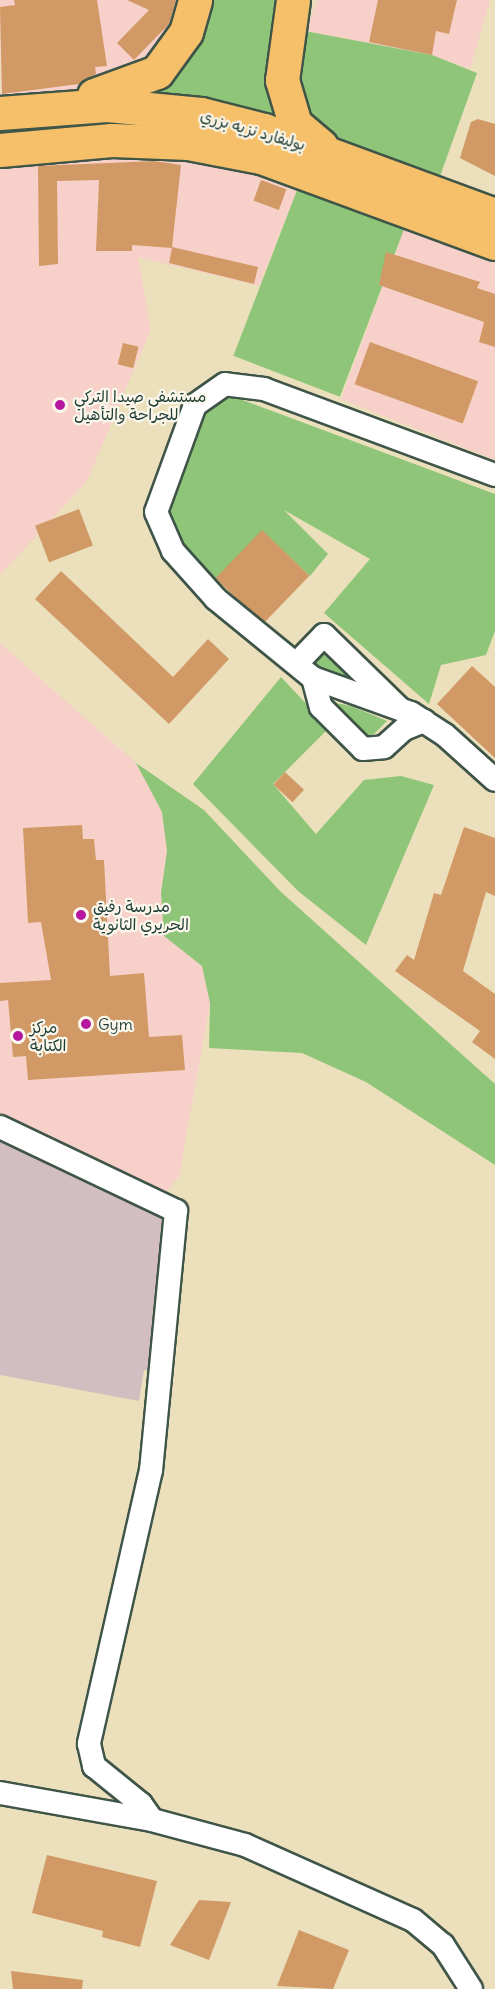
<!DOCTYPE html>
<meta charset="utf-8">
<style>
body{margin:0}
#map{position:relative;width:495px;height:1989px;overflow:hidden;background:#ebdfbc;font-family:Delius,"Playpen Sans Arabic",sans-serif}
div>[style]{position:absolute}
.built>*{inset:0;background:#f7d0c9}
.industrial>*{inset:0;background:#d2bec1}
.green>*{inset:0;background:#8fc578;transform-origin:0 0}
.building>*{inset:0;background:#d19965;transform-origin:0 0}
.roads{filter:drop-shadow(2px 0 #3e5548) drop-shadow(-2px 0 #3e5548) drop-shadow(0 2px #3e5548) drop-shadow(0 -2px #3e5548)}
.minor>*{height:22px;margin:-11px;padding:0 11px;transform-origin:11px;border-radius:11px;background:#fff}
.highway>*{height:33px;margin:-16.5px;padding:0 16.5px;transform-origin:16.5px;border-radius:16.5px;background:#f6c06b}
.dots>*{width:16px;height:16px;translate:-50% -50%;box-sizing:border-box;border:3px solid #fbf7ec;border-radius:50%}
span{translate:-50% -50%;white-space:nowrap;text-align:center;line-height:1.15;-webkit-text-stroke:4.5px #fbf7ec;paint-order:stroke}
.street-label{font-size:16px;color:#1f3d34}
.poi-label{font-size:16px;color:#1f3d34}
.left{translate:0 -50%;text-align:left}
</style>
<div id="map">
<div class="built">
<div style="clip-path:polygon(0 0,189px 0,136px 80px,1px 99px)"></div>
<div style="clip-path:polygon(317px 0,490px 0,470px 69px,432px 55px,306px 31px)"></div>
<div style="clip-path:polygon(108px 152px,176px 154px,263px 171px,299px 185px,259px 286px,138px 257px,151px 329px,87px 481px,0 575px,0 166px)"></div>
<div style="clip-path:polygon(405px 226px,495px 262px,495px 460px,341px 399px)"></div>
<div style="clip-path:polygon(0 643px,136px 763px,162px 812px,168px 851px,161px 893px,164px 936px,202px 966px,210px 1003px,179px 1176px,166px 1193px,0 1121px)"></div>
</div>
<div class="industrial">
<div style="clip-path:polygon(0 1140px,166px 1209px,154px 1371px,144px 1370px,139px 1401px,0 1375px)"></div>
</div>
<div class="green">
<div style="clip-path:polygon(207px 0,285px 0,279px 119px,217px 101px,147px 92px)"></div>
<div style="clip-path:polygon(305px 31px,432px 55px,477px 73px,439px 179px,312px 130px,297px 90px)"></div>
<div style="left:299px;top:185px;width:114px;height:183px;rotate:21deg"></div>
<div style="clip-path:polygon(221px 392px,495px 494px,495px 631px,486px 655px,441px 665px,429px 704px,324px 613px,370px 559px,284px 510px,328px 554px,310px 576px,262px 531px,216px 582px,171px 537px,163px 520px,200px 408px)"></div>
<div style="clip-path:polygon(323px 647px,370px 687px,309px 666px)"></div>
<div style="clip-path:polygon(281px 677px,329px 728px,273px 784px,316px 834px,364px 780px,401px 776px,434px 785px,366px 945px,298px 891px,193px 784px)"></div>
<div style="clip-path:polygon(330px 702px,351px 706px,387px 721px,371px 737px,357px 734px)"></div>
<div style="clip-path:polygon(136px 763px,204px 810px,281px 892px,495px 1084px,495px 1165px,366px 1082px,302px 1053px,209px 1048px,210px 1003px,202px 966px,164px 936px,161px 893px,167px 851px,162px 812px)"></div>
</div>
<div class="building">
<div style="clip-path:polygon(14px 0,97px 0,107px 66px,95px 67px,96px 74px,79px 84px,2px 94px,0 7px,15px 5px)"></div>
<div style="clip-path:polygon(127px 0,176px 0,169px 24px,134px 60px,117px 43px,149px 10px)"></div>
<div style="clip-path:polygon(378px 0,457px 0,449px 34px,436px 31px,432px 55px,369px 42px)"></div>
<div style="clip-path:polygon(478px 119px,495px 124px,495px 176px,460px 158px,471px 122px)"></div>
<div style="clip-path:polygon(154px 161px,181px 165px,172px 247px,258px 267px,254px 284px,169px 263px,172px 248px,132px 245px,132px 251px,96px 251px,99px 180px,57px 181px,58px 264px,39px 266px,38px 166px)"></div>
<div style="left:261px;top:180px;width:27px;height:22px;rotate:20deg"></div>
<div style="clip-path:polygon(386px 252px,480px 282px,477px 288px,495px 294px,495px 347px,479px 342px,484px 322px,379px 285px)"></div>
<div style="left:370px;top:342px;width:115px;height:45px;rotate:20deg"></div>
<div style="left:123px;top:343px;width:16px;height:22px;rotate:14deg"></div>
<div style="left:79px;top:509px;width:39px;height:47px;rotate:69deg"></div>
<div style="left:262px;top:530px;width:66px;height:67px;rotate:44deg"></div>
<div style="clip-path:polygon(61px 571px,173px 677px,208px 639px,229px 659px,169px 724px,35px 599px)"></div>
<div style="clip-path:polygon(472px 666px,495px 687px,495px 758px,437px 704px)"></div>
<div style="left:285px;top:772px;width:26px;height:17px;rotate:43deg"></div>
<div style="clip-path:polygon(82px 825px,83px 839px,94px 839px,96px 860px,104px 860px,110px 976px,144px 973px,149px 1037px,182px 1035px,185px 1070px,28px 1080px,26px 1056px,13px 1057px,8px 1000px,0 1001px,0 983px,51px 980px,41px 922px,28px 923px,23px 828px)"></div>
<div style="clip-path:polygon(464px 827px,495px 838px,495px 896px,486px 892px,463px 971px,495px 994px,495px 1059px,472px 1042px,480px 1031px,395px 971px,407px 955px,414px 960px,434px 893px,441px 895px)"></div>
<div style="clip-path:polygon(47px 1855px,157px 1881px,140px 1947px,102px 1937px,103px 1931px,32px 1913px)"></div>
<div style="clip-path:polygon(199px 1900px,231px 1902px,209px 1960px,170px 1945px)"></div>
<div style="clip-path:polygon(299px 1930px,349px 1950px,333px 1989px,277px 1986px)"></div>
<div style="clip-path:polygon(11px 1971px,83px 1980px,82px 1989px,13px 1989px)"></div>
</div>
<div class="roads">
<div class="minor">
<div style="left:495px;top:475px;width:246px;rotate:-159.6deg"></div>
<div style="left:264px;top:389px;width:39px;rotate:-173deg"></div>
<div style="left:225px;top:384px;width:37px;rotate:145deg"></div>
<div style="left:195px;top:405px;width:114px;rotate:110deg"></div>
<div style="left:156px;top:512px;width:43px;rotate:66.4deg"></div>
<div style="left:173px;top:551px;width:64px;rotate:48.1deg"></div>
<div style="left:216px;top:599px;width:125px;rotate:39.2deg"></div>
<div style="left:313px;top:678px;width:104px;rotate:19.7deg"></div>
<div style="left:411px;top:713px;width:40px;rotate:32.9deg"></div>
<div style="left:445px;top:735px;width:67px;rotate:42deg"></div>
<div style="left:297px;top:663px;width:39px;rotate:-46deg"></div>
<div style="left:324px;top:635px;width:105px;rotate:44.2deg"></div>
<div style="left:313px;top:678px;width:30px;rotate:75deg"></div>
<div style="left:321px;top:707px;width:59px;rotate:45deg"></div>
<div style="left:363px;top:749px;width:21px;rotate:-5deg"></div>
<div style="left:384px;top:747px;width:27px;rotate:-42deg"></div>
<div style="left:404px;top:729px;width:22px;rotate:-22deg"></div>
<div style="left:0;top:1127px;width:195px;rotate:25.5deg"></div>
<div style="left:176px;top:1211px;width:260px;rotate:95.5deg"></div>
<div style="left:151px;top:1470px;width:281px;rotate:102.8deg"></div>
<div style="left:89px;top:1744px;width:23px;rotate:77deg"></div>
<div style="left:94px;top:1766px;width:60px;rotate:39deg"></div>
<div style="left:141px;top:1804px;width:19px;rotate:55deg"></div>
<div style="left:0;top:1793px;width:154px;rotate:10.1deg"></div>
<div style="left:152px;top:1820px;width:96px;rotate:15deg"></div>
<div style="left:245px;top:1845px;width:184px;rotate:24.1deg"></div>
<div style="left:413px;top:1920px;width:39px;rotate:40deg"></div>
<div style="left:443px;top:1945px;width:52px;rotate:57.5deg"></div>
</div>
<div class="highway">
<div style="left:293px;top:0;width:81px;rotate:97.8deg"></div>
<div style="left:282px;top:80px;width:46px;rotate:73.5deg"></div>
<div style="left:295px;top:124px;width:34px;rotate:40deg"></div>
<div style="left:94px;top:95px;width:67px;rotate:-20.1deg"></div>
<div style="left:157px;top:72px;width:49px;rotate:-54.1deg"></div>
<div style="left:186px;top:32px;width:33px;rotate:-74deg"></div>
<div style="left:0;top:113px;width:107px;rotate:-4.3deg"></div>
<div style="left:107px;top:105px;width:94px;rotate:5.5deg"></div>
<div style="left:201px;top:114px;width:65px;rotate:14.3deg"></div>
<div style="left:264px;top:130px;width:246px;rotate:20.2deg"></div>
<div style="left:0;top:150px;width:112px;rotate:-5.1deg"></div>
<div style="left:112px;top:140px;width:76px;rotate:2.3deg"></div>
<div style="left:188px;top:143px;width:74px;rotate:10.9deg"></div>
<div style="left:261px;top:157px;width:249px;rotate:20.2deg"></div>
</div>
</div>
<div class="dots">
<div style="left:60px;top:405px;background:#b5179e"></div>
<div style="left:81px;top:915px;background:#b5179e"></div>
<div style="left:86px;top:1024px;background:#b5179e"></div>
<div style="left:18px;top:1036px;background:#b5179e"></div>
</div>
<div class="street-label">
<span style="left:253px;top:130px;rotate:16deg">بوليفارد نزيه بزري</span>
</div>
<div class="poi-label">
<span class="left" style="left:74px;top:405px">مستشفى صيدا التركي<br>للجراحة والتأهيل</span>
<span class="left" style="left:93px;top:915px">مدرسة رفيق<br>الحريري الثانوية</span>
<span class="left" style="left:98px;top:1024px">Gym</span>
<span class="left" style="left:30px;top:1036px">مركز<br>الكتابة</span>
</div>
</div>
